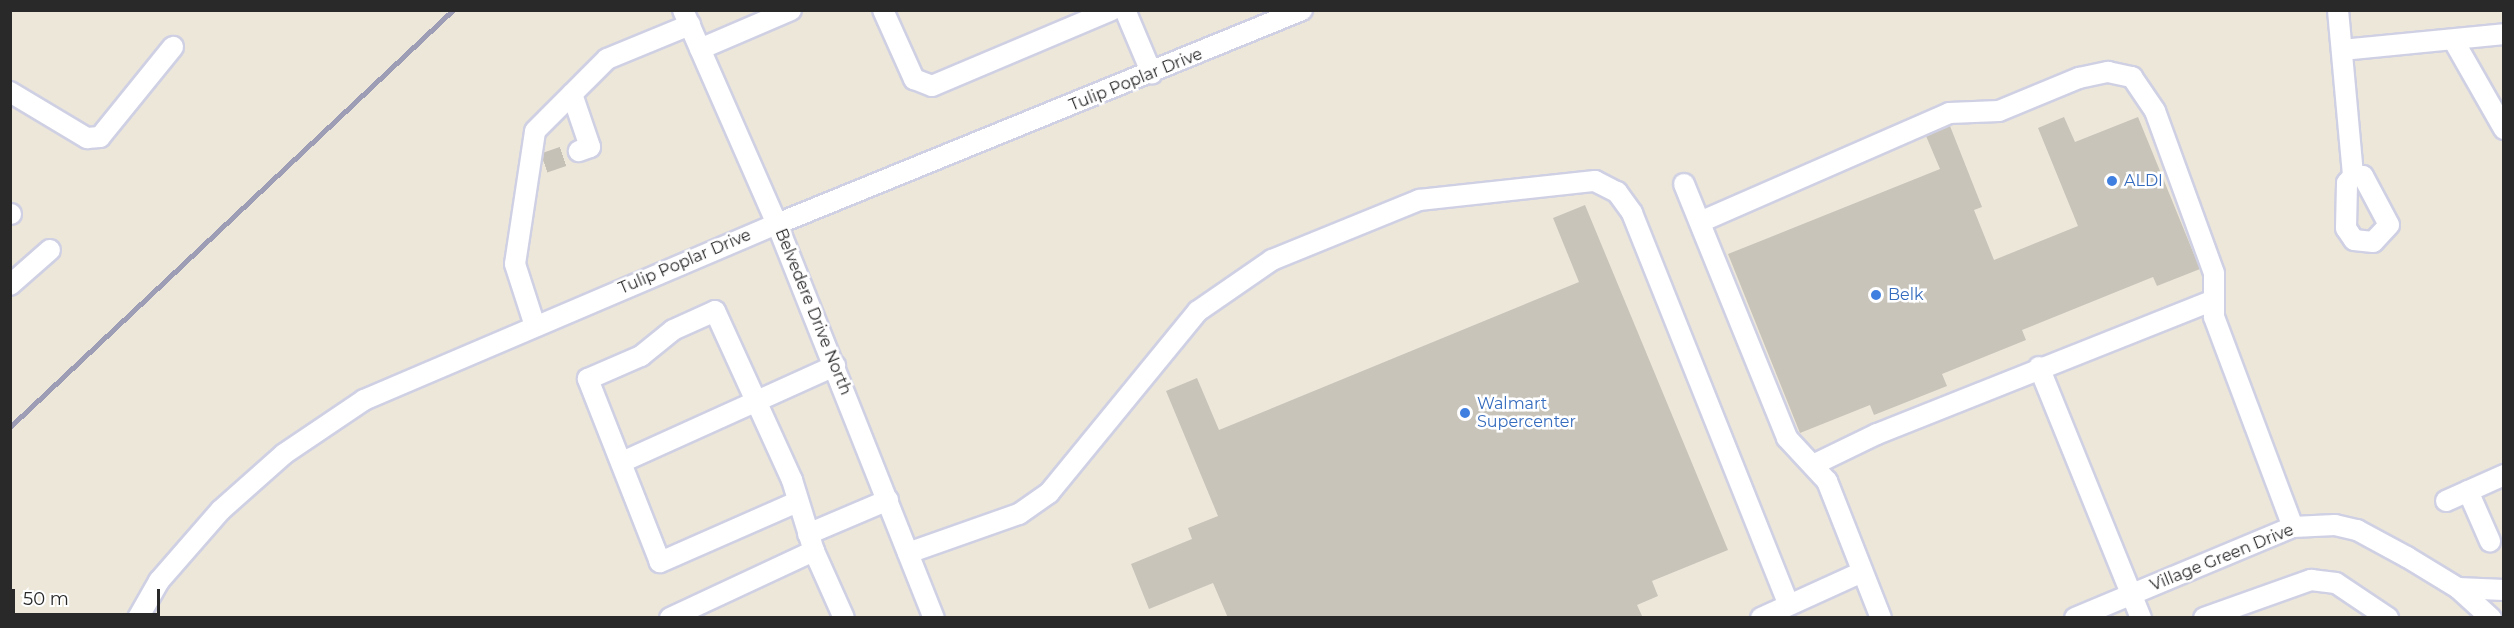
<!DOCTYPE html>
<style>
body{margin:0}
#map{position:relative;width:2514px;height:628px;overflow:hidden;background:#ede7da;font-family:Montserrat,sans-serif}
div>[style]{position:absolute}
.building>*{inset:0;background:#c8c4ba}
.minor-tunnel>*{height:20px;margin-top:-10px;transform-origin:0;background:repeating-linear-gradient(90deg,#c6c1b7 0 20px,transparent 0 30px)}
.roads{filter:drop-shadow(2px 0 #cfd0e3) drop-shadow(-2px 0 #cfd0e3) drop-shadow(0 2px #cfd0e3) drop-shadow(0 -2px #cfd0e3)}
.minor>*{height:20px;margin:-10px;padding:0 10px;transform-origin:10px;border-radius:10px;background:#fff}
.rail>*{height:4.5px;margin:-2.25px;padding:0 2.25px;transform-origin:2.25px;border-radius:2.25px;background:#9d9db5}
.dots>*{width:16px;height:16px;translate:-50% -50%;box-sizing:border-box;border:3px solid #fff;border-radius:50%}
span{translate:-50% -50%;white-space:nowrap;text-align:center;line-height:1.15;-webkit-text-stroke:5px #fff;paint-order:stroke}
.street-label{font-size:16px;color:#292929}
.shop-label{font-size:16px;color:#366cbe}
.left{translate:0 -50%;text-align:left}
.frame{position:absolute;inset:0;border:12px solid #292929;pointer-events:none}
.scale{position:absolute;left:12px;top:589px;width:148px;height:27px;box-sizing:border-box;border:3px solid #292929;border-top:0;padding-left:8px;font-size:18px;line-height:21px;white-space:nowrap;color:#292929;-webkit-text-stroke:4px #fff;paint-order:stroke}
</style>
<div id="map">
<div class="building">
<div style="clip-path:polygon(2064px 117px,2075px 142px,2138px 117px,2200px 269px,2157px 286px,2153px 277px,2022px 330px,2026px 340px,1942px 374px,1947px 386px,1874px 415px,1870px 405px,1800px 433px,1728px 254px,1940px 169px,1926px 136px,1950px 126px,1982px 207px,1974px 210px,1994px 260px,2078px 226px,2038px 128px)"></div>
<div style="clip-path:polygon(1585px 205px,1728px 550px,1652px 581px,1658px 596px,1637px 605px,1643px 618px,1228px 618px,1213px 583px,1149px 609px,1131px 564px,1192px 539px,1188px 528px,1218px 516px,1166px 391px,1197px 378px,1219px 430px,1579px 282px,1553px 218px)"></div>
</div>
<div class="minor-tunnel">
<div style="left:544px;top:163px;width:37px;rotate:-19deg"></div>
</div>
<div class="roads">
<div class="minor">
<div style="left:683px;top:10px;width:234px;rotate:66.3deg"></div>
<div style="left:777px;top:224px;width:424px;rotate:68.3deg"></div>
<div style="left:883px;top:10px;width:76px;rotate:65.8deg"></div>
<div style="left:914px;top:79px;width:19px;rotate:21deg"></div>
<div style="left:932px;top:86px;width:195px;rotate:-22.9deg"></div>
<div style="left:1125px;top:10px;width:69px;rotate:67.1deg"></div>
<div style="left:2338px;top:10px;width:167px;rotate:84.8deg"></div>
<div style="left:2455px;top:43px;width:99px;rotate:60.3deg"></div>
<div style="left:700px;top:49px;width:99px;rotate:-23.2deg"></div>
<div style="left:2342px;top:50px;width:163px;rotate:-5.6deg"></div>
<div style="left:10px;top:92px;width:90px;rotate:30.9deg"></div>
<div style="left:87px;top:138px;width:13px;rotate:-4deg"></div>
<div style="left:100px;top:137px;width:116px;rotate:-51deg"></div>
<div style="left:572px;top:94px;width:56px;rotate:71.2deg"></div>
<div style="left:590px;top:147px;width:12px;rotate:160deg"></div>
<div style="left:2353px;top:176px;width:10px"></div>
<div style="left:2363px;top:176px;width:55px;rotate:62deg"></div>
<div style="left:2389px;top:225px;width:23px;rotate:133deg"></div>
<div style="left:2373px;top:242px;width:19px;rotate:-174deg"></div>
<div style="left:2354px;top:240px;width:14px;rotate:-124deg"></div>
<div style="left:2346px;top:228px;width:45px;rotate:-88.7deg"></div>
<div style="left:2347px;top:183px;width:9px;rotate:-49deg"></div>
<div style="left:1684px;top:184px;width:274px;rotate:67.9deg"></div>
<div style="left:1787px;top:438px;width:59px;rotate:47.1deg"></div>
<div style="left:1827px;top:481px;width:147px;rotate:68.5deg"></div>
<div style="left:10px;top:214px;width:1px"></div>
<div style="left:1700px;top:222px;width:272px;rotate:-23.6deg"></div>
<div style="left:1949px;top:113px;width:50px;rotate:-2.3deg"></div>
<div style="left:1999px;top:111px;width:87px;rotate:-22.4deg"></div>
<div style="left:2079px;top:78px;width:30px;rotate:-12deg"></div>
<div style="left:2108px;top:72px;width:25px;rotate:12deg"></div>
<div style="left:2132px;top:77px;width:41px;rotate:55.9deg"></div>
<div style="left:2155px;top:111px;width:172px;rotate:70deg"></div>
<div style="left:2214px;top:273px;width:44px;rotate:90deg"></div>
<div style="left:2214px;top:317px;width:224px;rotate:69.4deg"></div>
<div style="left:10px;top:285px;width:53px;rotate:-41.2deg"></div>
<div style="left:535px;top:326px;width:65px;rotate:-107.9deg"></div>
<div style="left:515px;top:264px;width:134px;rotate:-81.4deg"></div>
<div style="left:535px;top:131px;width:102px;rotate:-45deg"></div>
<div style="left:607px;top:59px;width:90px;rotate:-22.3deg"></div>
<div style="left:2039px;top:367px;width:271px;rotate:67.9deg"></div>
<div style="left:622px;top:462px;width:234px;rotate:-24.3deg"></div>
<div style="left:1813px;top:465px;width:71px;rotate:-25.8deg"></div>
<div style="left:1877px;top:434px;width:360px;rotate:-21.7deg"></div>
<div style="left:2468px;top:491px;width:55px;rotate:66.3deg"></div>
<div style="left:2446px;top:501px;width:64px;rotate:-24.1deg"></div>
<div style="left:797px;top:502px;width:150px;rotate:156.3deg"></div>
<div style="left:660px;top:562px;width:197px;rotate:-111.5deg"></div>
<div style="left:588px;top:379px;width:58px;rotate:-23.5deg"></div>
<div style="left:641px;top:356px;width:41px;rotate:-39.1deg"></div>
<div style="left:673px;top:330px;width:46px;rotate:-24.3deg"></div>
<div style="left:715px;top:311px;width:186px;rotate:65.5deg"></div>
<div style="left:792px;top:480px;width:74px;rotate:72.8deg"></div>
<div style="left:814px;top:551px;width:73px;rotate:65.9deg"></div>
<div style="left:808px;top:534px;width:87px;rotate:-23deg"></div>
<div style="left:908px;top:553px;width:118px;rotate:-19.4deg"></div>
<div style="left:1019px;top:514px;width:37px;rotate:-35deg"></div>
<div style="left:1049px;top:493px;width:235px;rotate:-50.7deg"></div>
<div style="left:1198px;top:311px;width:90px;rotate:-34.6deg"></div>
<div style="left:1272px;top:260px;width:159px;rotate:-22.2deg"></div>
<div style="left:1419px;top:200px;width:177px;rotate:-6.2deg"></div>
<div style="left:1595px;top:181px;width:25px;rotate:27deg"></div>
<div style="left:1617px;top:192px;width:26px;rotate:54deg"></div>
<div style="left:1632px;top:213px;width:422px;rotate:68.2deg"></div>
<div style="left:2458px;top:588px;width:46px;rotate:2.5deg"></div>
<div style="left:138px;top:618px;width:43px;rotate:-60.4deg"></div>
<div style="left:159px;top:581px;width:94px;rotate:-48.9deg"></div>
<div style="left:221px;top:510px;width:84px;rotate:-41.6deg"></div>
<div style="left:284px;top:454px;width:97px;rotate:-34deg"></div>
<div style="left:364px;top:400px;width:449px;rotate:-23.1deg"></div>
<div style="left:777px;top:224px;width:567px;rotate:-22.18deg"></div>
<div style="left:670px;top:618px;width:159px;rotate:-25deg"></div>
<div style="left:1761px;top:618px;width:111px;rotate:-24.5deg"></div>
<div style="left:2075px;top:618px;width:236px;rotate:-22.7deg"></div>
<div style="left:2293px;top:527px;width:42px;rotate:-2.7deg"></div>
<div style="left:2335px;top:525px;width:23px;rotate:13deg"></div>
<div style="left:2357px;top:530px;width:57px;rotate:28.4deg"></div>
<div style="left:2407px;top:557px;width:60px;rotate:31.3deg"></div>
<div style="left:2458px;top:588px;width:45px;rotate:42.3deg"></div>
<div style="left:2204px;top:618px;width:114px;rotate:-19.6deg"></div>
<div style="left:2311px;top:580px;width:25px;rotate:7deg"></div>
<div style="left:2336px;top:583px;width:63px;rotate:33.9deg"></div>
</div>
</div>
<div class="rail">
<div style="left:10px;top:427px;width:608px;rotate:-43.27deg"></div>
</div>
<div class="dots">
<div style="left:2112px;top:181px;background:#3f7fe0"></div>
<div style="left:1876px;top:295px;background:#3f7fe0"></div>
<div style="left:1465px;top:413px;background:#3f7fe0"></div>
</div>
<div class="street-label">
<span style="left:1136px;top:80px;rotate:-22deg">Tulip Poplar Drive</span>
<span style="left:685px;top:262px;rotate:-23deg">Tulip Poplar Drive</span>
<span style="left:813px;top:312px;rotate:68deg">Belvedere Drive North</span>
<span style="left:2222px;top:558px;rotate:-22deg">Village Green Drive</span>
</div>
<div class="shop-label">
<span class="left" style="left:2124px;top:181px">ALDI</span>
<span class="left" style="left:1888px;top:295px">Belk</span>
<span class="left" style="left:1477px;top:413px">Walmart<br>Supercenter</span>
</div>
<div class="frame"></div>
<div class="scale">50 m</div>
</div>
